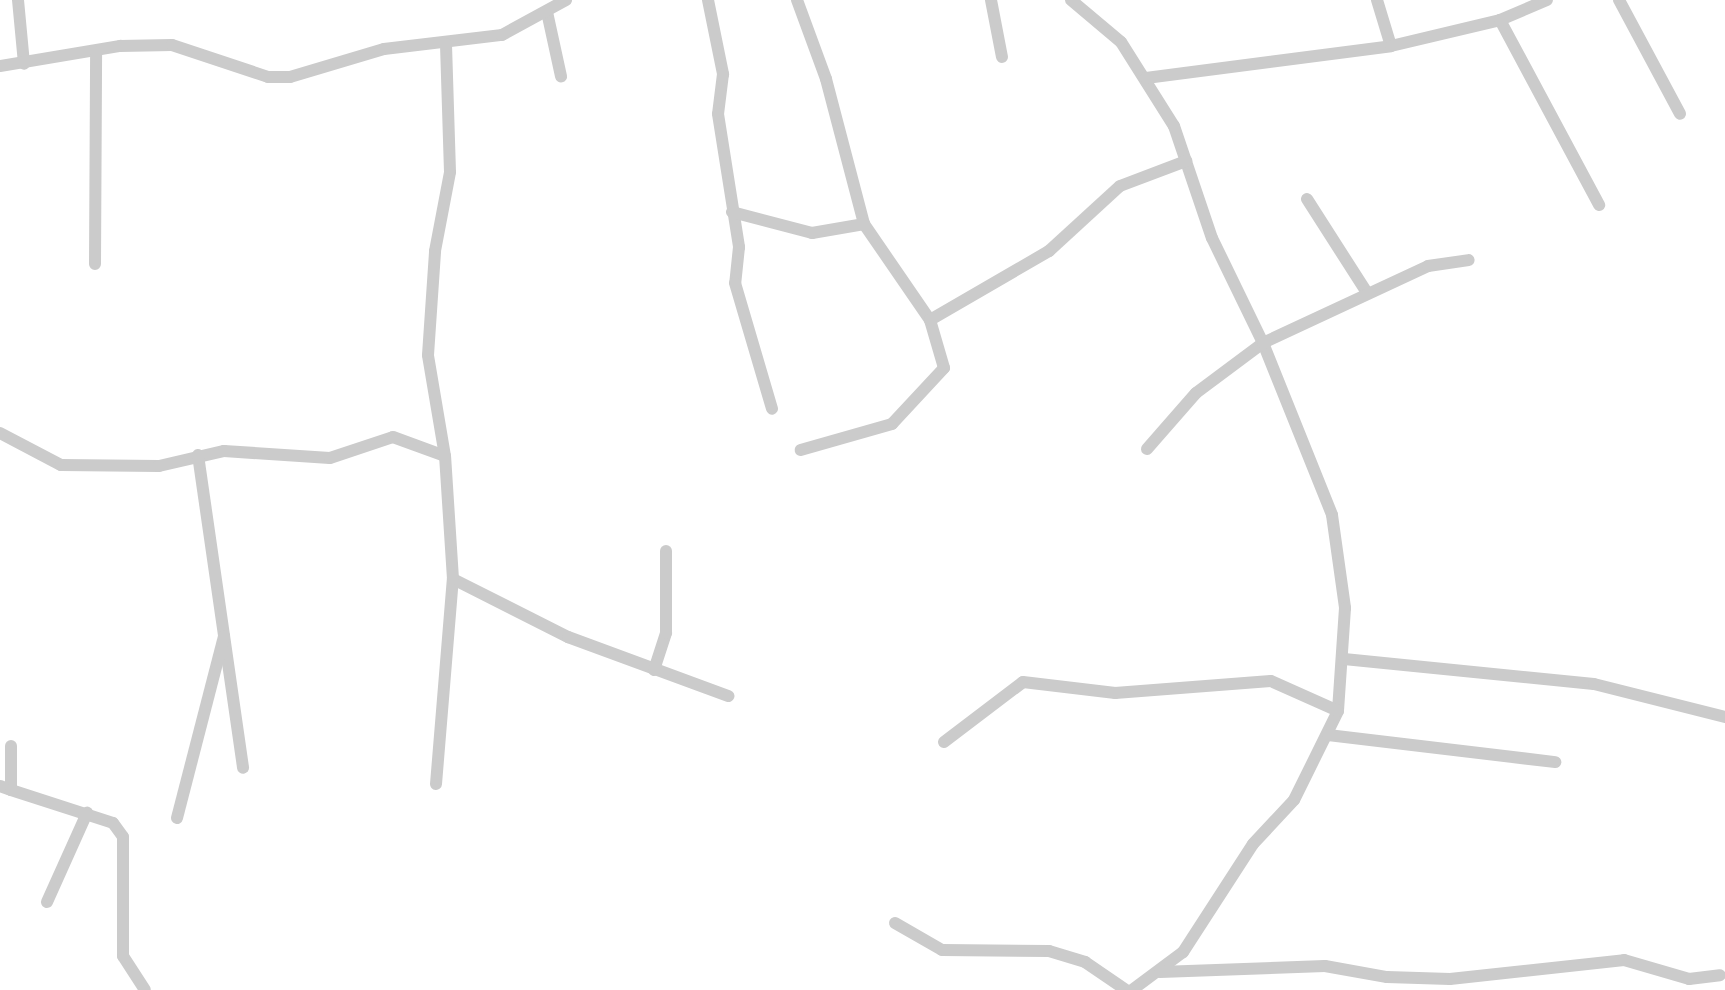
<!DOCTYPE html>
<style>
body{margin:0}
#map{position:relative;width:1725px;height:990px;overflow:hidden;background:#fff;font-family:"Space Grotesk",sans-serif}
div>[style]{position:absolute}
.street>*{height:12px;margin:-6px;padding:0 6px;transform-origin:6px;border-radius:6px;background:#cbcbcb}
span{translate:-50% -50%;white-space:nowrap;text-align:center;line-height:1.15;-webkit-text-stroke:10px #fff;paint-order:stroke}
</style>
<div id="map">
<div class="street">
<div style="left:18px;top:0;width:64px;rotate:84.6deg"></div>
<div style="left:708px;top:0;width:76px;rotate:78.5deg"></div>
<div style="left:723px;top:74px;width:40px;rotate:97.1deg"></div>
<div style="left:718px;top:114px;width:135px;rotate:81deg"></div>
<div style="left:739px;top:247px;width:36px;rotate:96deg"></div>
<div style="left:735px;top:283px;width:131px;rotate:73.6deg"></div>
<div style="left:797px;top:0;width:84px;rotate:69.8deg"></div>
<div style="left:826px;top:79px;width:150px;rotate:75.3deg"></div>
<div style="left:864px;top:224px;width:116px;rotate:55.5deg"></div>
<div style="left:930px;top:320px;width:50px;rotate:73.7deg"></div>
<div style="left:944px;top:368px;width:76px;rotate:132.9deg"></div>
<div style="left:892px;top:424px;width:95px;rotate:164.1deg"></div>
<div style="left:991px;top:0;width:58px;rotate:79.1deg"></div>
<div style="left:1071px;top:0;width:65px;rotate:40deg"></div>
<div style="left:1121px;top:42px;width:99px;rotate:57.8deg"></div>
<div style="left:1174px;top:126px;width:118px;rotate:71.3deg"></div>
<div style="left:1212px;top:238px;width:117px;rotate:64.1deg"></div>
<div style="left:1263px;top:343px;width:185px;rotate:68.1deg"></div>
<div style="left:1332px;top:515px;width:94px;rotate:82deg"></div>
<div style="left:1345px;top:608px;width:103px;rotate:93.9deg"></div>
<div style="left:1338px;top:711px;width:99px;rotate:116.3deg"></div>
<div style="left:1294px;top:800px;width:60px;rotate:133deg"></div>
<div style="left:1253px;top:844px;width:129px;rotate:122.9deg"></div>
<div style="left:1183px;top:952px;width:64px;rotate:143.3deg"></div>
<div style="left:1377px;top:0;width:48px;rotate:73.1deg"></div>
<div style="left:1619px;top:0;width:129px;rotate:61.8deg"></div>
<div style="left:547px;top:12px;width:66px;rotate:77.7deg"></div>
<div style="left:1500px;top:20px;width:210px;rotate:61.8deg"></div>
<div style="left:0;top:66px;width:122px;rotate:-9.5deg"></div>
<div style="left:120px;top:46px;width:52px;rotate:-1.1deg"></div>
<div style="left:172px;top:45px;width:101px;rotate:18.4deg"></div>
<div style="left:268px;top:77px;width:22px"></div>
<div style="left:290px;top:77px;width:98px;rotate:-16.6deg"></div>
<div style="left:384px;top:49px;width:119px;rotate:-6.8deg"></div>
<div style="left:502px;top:35px;width:73px;rotate:-28.7deg"></div>
<div style="left:1146px;top:78px;width:247px;rotate:-7.4deg"></div>
<div style="left:1391px;top:46px;width:112px;rotate:-13.4deg"></div>
<div style="left:1500px;top:20px;width:51px;rotate:-23.1deg"></div>
<div style="left:1307px;top:199px;width:112px;rotate:57.4deg"></div>
<div style="left:732px;top:212px;width:83px;rotate:14.7deg"></div>
<div style="left:812px;top:233px;width:53px;rotate:-9.8deg"></div>
<div style="left:95px;top:264px;width:212px;rotate:-89.7deg"></div>
<div style="left:930px;top:320px;width:138px;rotate:-30.1deg"></div>
<div style="left:1049px;top:251px;width:96px;rotate:-42.5deg"></div>
<div style="left:1120px;top:186px;width:71px;rotate:-20.7deg"></div>
<div style="left:0;top:433px;width:69px;rotate:27.7deg"></div>
<div style="left:61px;top:465px;width:98px;rotate:0.6deg"></div>
<div style="left:159px;top:466px;width:67px;rotate:-13deg"></div>
<div style="left:224px;top:451px;width:106px;rotate:3.8deg"></div>
<div style="left:330px;top:458px;width:66px;rotate:-18.4deg"></div>
<div style="left:393px;top:437px;width:55px;rotate:20.1deg"></div>
<div style="left:1147px;top:449px;width:74px;rotate:-48.8deg"></div>
<div style="left:1196px;top:393px;width:84px;rotate:-36.7deg"></div>
<div style="left:1263px;top:343px;width:182px;rotate:-25deg"></div>
<div style="left:1428px;top:266px;width:41px;rotate:-8.3deg"></div>
<div style="left:198px;top:455px;width:316px;rotate:81.8deg"></div>
<div style="left:453px;top:579px;width:129px;rotate:26.8deg"></div>
<div style="left:568px;top:637px;width:171px;rotate:20.2deg"></div>
<div style="left:1344px;top:659px;width:251px;rotate:5.7deg"></div>
<div style="left:1594px;top:684px;width:135px;rotate:14.1deg"></div>
<div style="left:654px;top:670px;width:39px;rotate:-72deg"></div>
<div style="left:666px;top:633px;width:82px;rotate:-90deg"></div>
<div style="left:1328px;top:735px;width:229px;rotate:6.8deg"></div>
<div style="left:944px;top:742px;width:99px;rotate:-37.2deg"></div>
<div style="left:1023px;top:682px;width:93px;rotate:6.8deg"></div>
<div style="left:1115px;top:693px;width:156px;rotate:-4.4deg"></div>
<div style="left:1271px;top:681px;width:73px;rotate:24.1deg"></div>
<div style="left:436px;top:784px;width:206px;rotate:-85.3deg"></div>
<div style="left:453px;top:579px;width:123px;rotate:-93.7deg"></div>
<div style="left:445px;top:456px;width:102px;rotate:-99.6deg"></div>
<div style="left:428px;top:355px;width:104px;rotate:-86.1deg"></div>
<div style="left:435px;top:251px;width:80px;rotate:-79.2deg"></div>
<div style="left:450px;top:172px;width:128px;rotate:-91.8deg"></div>
<div style="left:0;top:786px;width:12px;rotate:20deg"></div>
<div style="left:11px;top:790px;width:44px;rotate:-90deg"></div>
<div style="left:11px;top:790px;width:107px;rotate:17.9deg"></div>
<div style="left:113px;top:823px;width:17px;rotate:54deg"></div>
<div style="left:123px;top:837px;width:119px;rotate:90deg"></div>
<div style="left:123px;top:956px;width:40px;rotate:57.1deg"></div>
<div style="left:177px;top:818px;width:188px;rotate:-75.5deg"></div>
<div style="left:47px;top:902px;width:98px;rotate:-65.8deg"></div>
<div style="left:895px;top:923px;width:54px;rotate:29.9deg"></div>
<div style="left:942px;top:950px;width:107px;rotate:0.5deg"></div>
<div style="left:1049px;top:951px;width:38px;rotate:17deg"></div>
<div style="left:1085px;top:962px;width:50px;rotate:34.3deg"></div>
<div style="left:1160px;top:972px;width:165px;rotate:-2.1deg"></div>
<div style="left:1325px;top:966px;width:63px;rotate:10.1deg"></div>
<div style="left:1387px;top:977px;width:63px;rotate:1.8deg"></div>
<div style="left:1450px;top:979px;width:175px;rotate:-6.2deg"></div>
<div style="left:1624px;top:960px;width:68px;rotate:16.3deg"></div>
<div style="left:1689px;top:979px;width:31px;rotate:-7deg"></div>
</div>
</div>
